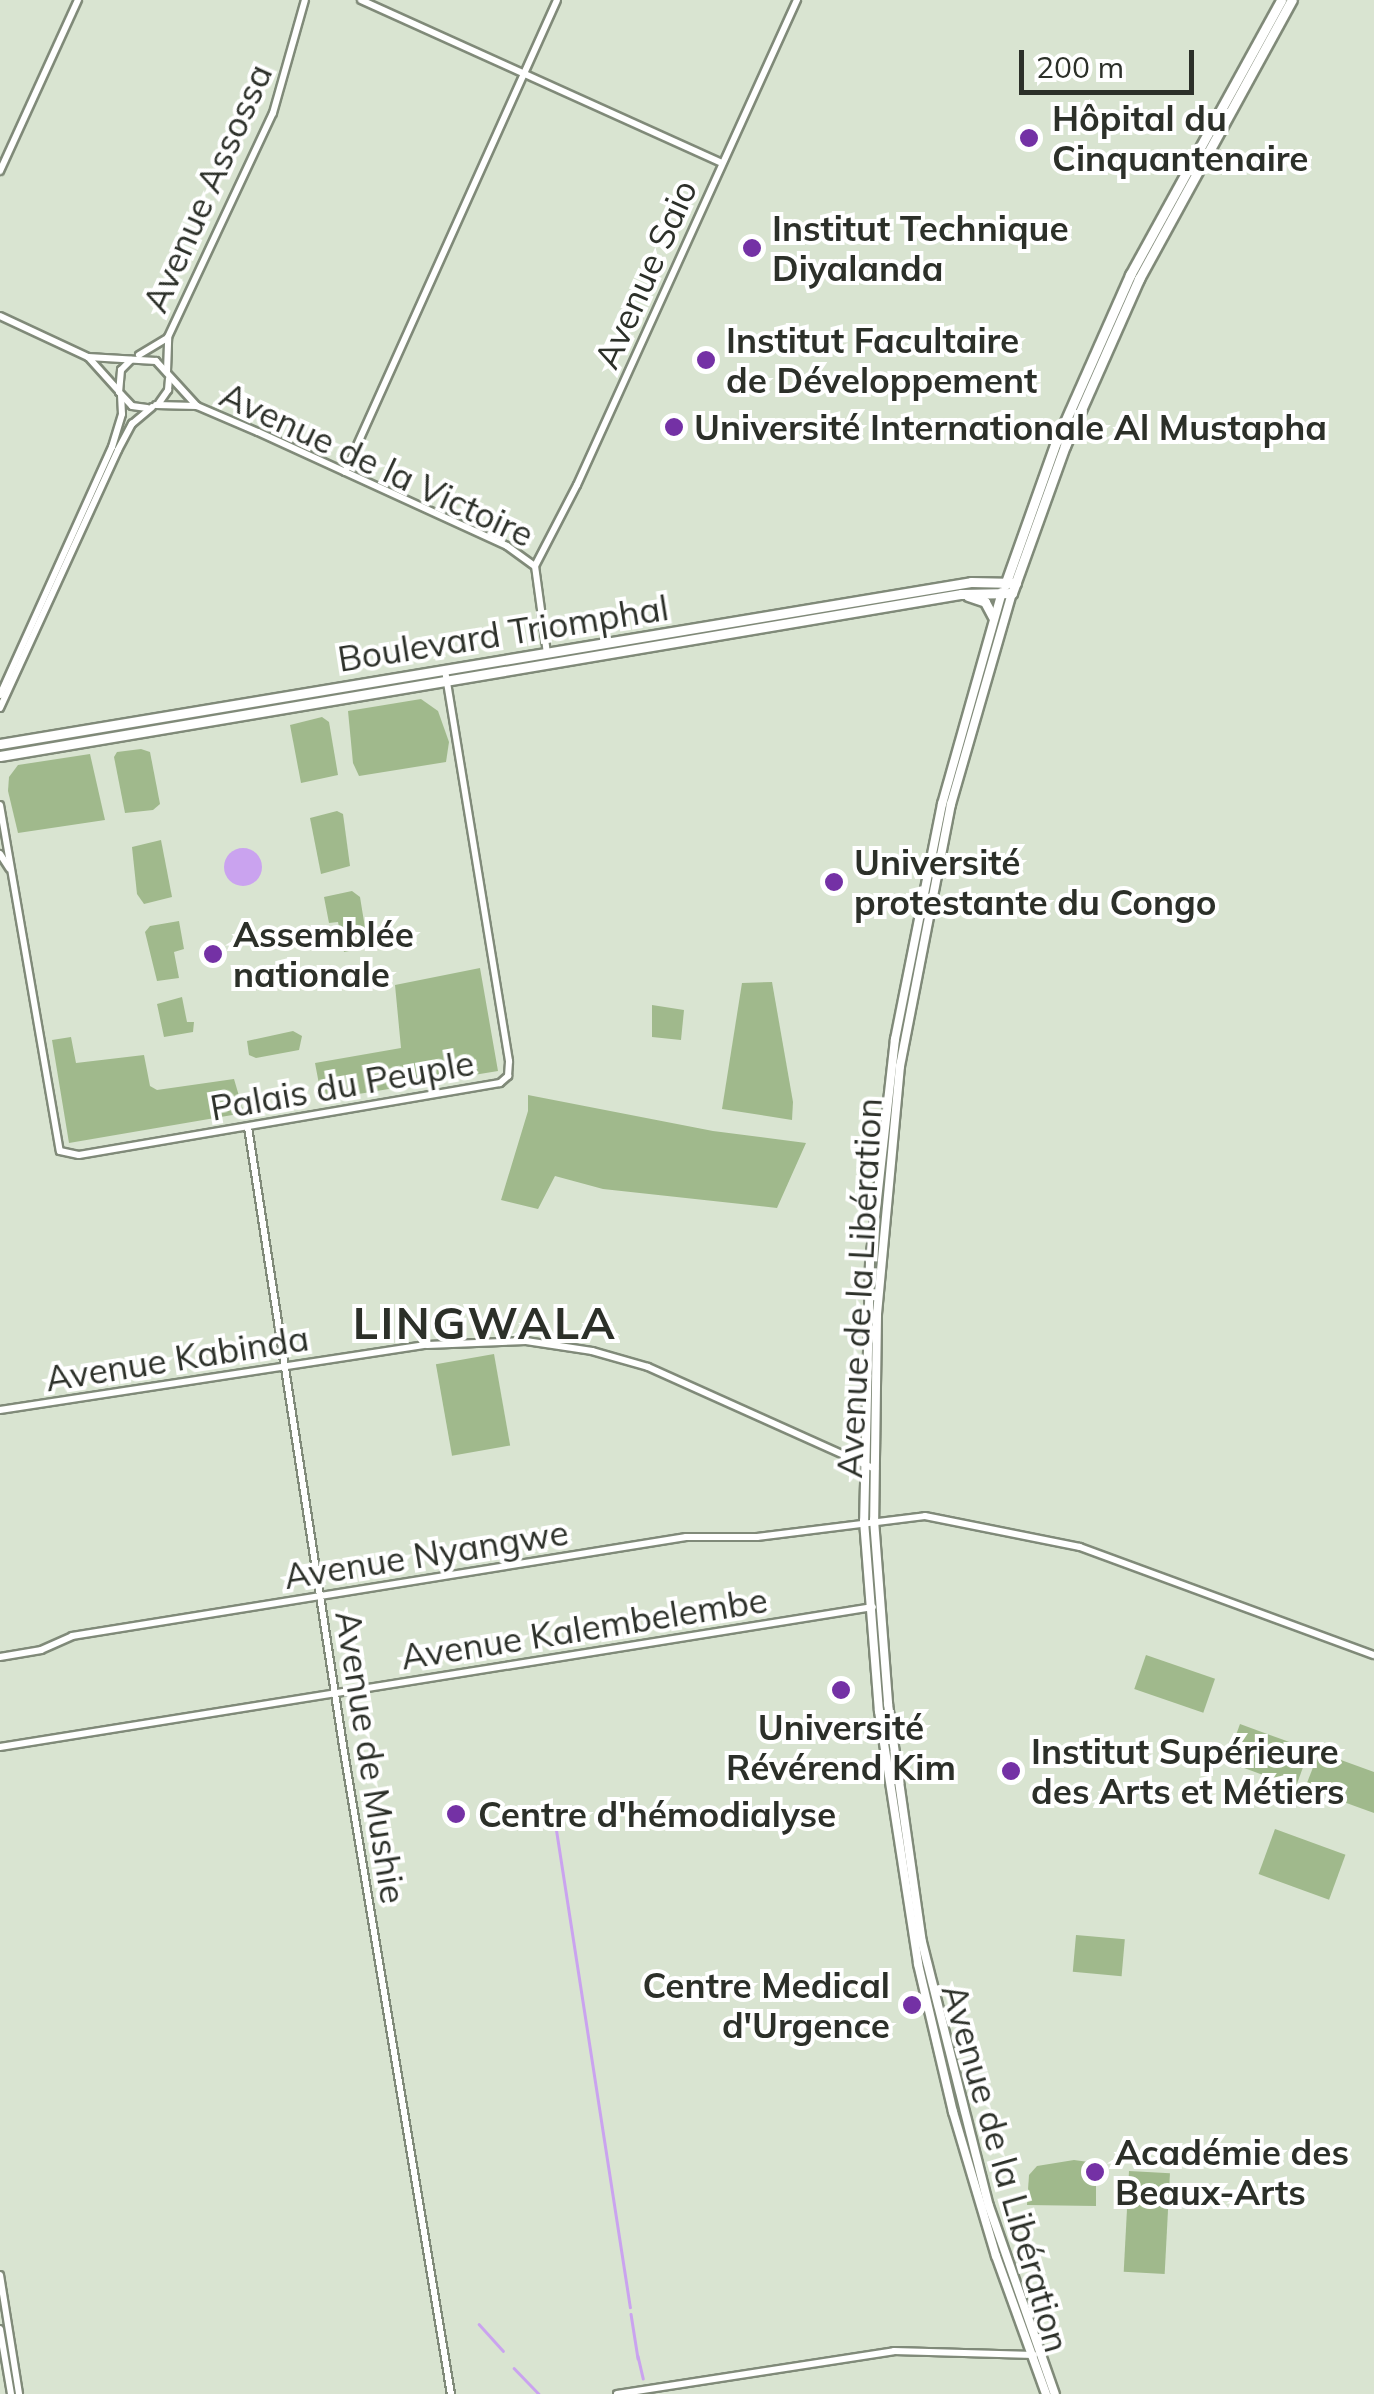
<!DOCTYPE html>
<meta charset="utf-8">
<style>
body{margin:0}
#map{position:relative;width:1374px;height:2394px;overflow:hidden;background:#d9e4d1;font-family:Mulish,sans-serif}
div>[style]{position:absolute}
.green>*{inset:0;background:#a0b98c;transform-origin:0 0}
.water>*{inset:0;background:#caa3ef}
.round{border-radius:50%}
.stream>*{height:2.5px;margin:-1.25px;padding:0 1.25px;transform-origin:1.25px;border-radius:1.25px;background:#caa3ef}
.roads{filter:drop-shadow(2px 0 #808a79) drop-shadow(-2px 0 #808a79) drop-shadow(0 2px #808a79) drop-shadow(0 -2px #808a79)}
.secondary>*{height:6px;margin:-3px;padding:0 3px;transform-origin:3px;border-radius:3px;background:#fff}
.primary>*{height:8px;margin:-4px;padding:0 4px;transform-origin:4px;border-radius:4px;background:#fff}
.highway>*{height:9px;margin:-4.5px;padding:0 4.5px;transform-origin:4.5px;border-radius:4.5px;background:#fff}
.dots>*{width:28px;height:28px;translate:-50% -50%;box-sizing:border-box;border:5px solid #fff;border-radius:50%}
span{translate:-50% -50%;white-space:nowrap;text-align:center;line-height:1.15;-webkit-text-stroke:8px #fff;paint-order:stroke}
.poi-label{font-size:35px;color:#2c3029;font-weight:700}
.left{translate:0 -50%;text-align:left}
.right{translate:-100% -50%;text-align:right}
.street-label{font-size:35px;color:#2c3029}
.district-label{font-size:45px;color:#2c3029;font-weight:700;letter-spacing:2.5px}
.scale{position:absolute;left:1019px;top:50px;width:175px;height:45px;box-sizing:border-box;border:5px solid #2c3029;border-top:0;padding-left:12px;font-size:30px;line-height:35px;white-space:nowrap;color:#2c3029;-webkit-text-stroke:8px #fff;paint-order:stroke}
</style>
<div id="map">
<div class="green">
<div style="clip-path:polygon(421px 699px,438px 711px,449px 742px,446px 762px,359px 776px,353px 763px,348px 711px)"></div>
<div style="clip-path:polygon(322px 717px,329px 722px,338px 775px,301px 783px,290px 725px)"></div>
<div style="clip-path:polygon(141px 749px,150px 752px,160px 804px,153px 810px,125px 813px,114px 757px,117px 752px)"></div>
<div style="clip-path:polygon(90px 754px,105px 820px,18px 833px,8px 791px,9px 777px,18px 765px)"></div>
<div style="clip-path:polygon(337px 811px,343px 814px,350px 866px,321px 874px,310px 818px)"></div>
<div style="clip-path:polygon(161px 840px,172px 897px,144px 904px,137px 894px,132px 847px)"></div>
<div style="clip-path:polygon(352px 891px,360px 897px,367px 940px,364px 948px,344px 952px,338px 922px,329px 923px,324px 897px)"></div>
<div style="clip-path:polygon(179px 921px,184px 949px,174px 952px,179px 978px,157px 981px,145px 932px,150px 926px)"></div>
<div style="clip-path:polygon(480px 968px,498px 1071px,322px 1100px,315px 1063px,401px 1048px,395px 985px)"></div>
<div style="clip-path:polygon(772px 982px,793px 1102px,792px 1120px,722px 1109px,742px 983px)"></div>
<div style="clip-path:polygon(182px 997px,187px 1022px,194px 1022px,193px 1032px,164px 1037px,157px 1004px)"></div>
<div style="clip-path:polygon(652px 1005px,684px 1010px,681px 1040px,652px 1037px)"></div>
<div style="clip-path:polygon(293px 1031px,302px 1036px,299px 1050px,256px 1058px,249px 1055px,247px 1041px)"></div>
<div style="clip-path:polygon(71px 1037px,76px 1063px,144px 1055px,150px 1086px,157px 1090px,234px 1079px,244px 1113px,69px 1143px,52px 1040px)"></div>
<div style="clip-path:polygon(528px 1095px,713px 1131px,806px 1143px,777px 1208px,603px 1189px,555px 1176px,538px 1209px,501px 1200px,528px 1111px)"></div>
<div style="left:494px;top:1354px;width:93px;height:59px;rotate:80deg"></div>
<div style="left:1146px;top:1655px;width:73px;height:36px;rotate:19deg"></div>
<div style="left:1240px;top:1724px;width:74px;height:40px;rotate:20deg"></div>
<div style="clip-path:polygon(1319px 1752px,1374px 1772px,1374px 1813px,1305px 1788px)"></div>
<div style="left:1275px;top:1829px;width:75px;height:48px;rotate:20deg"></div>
<div style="left:1076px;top:1935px;width:49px;height:37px;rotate:5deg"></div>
<div style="clip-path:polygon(1074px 2160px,1096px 2163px,1096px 2206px,1027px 2205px,1029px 2175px,1037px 2166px)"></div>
<div style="left:1129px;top:2171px;width:41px;height:101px;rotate:3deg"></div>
</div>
<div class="water">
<div class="round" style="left:224px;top:848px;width:38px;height:38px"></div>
</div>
<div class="stream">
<div style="left:554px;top:1814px;width:499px;rotate:81.2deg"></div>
<div style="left:631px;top:2314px;width:45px;rotate:81deg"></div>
<div style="left:479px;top:2324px;width:36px;rotate:48deg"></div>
<div style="left:638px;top:2356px;width:23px;rotate:77deg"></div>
<div style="left:514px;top:2368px;width:36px;rotate:46deg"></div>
</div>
<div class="roads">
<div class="secondary">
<div style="left:361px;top:0;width:396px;rotate:24.3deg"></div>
<div style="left:0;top:171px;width:188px;rotate:-65.5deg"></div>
<div style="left:0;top:316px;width:97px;rotate:25deg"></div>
<div style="left:88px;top:357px;width:68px;rotate:3.4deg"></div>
<div style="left:156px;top:361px;width:61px;rotate:47.7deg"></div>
<div style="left:139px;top:355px;width:33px;rotate:-31deg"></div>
<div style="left:89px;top:358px;width:42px;rotate:47.9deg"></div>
<div style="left:131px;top:360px;width:14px;rotate:135deg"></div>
<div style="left:121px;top:370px;width:22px;rotate:95deg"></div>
<div style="left:119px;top:392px;width:19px;rotate:47deg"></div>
<div style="left:132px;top:406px;width:15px;rotate:8deg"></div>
<div style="left:167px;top:372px;width:35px;rotate:-88deg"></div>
<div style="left:168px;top:337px;width:247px;rotate:-64.9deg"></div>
<div style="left:273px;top:113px;width:117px;rotate:-74.2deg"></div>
<div style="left:159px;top:403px;width:16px;rotate:-55deg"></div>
<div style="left:168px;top:390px;width:11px;rotate:-85deg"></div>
<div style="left:156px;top:405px;width:41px;rotate:1.4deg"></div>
<div style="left:197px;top:406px;width:66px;rotate:23.1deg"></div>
<div style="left:258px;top:432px;width:274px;rotate:24.6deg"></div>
<div style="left:507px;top:546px;width:34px;rotate:36deg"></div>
<div style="left:345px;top:472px;width:517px;rotate:-65.81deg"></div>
<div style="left:535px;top:566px;width:91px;rotate:-62.6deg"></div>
<div style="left:577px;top:485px;width:533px;rotate:-65.6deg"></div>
<div style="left:535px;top:566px;width:89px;rotate:82.2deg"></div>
<div style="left:0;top:695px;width:272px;rotate:-65.7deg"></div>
<div style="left:112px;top:447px;width:34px;rotate:-73deg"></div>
<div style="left:122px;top:414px;width:19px;rotate:-93deg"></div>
<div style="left:0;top:708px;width:284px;rotate:-65.4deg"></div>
<div style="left:118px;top:450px;width:30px;rotate:-62deg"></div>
<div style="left:132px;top:424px;width:26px;rotate:-40deg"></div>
<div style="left:0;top:805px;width:351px;rotate:80.2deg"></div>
<div style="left:60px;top:1151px;width:19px;rotate:12deg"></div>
<div style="left:79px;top:1155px;width:427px;rotate:-9.7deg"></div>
<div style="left:500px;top:1083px;width:11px;rotate:-41deg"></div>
<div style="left:508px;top:1076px;width:15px;rotate:-86deg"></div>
<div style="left:509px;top:1061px;width:396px;rotate:-99.3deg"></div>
<div style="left:0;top:854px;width:17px;rotate:57deg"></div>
<div style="left:248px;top:1127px;width:626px;rotate:81.27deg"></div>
<div style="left:343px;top:1746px;width:657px;rotate:80.54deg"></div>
<div style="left:0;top:1410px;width:432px;rotate:-8.7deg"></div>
<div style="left:427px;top:1345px;width:99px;rotate:-2.3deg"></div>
<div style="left:526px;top:1341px;width:67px;rotate:8.6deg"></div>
<div style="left:592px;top:1351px;width:58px;rotate:15.9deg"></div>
<div style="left:648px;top:1367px;width:249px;rotate:24.2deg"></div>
<div style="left:0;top:1657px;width:42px;rotate:-9.7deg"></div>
<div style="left:41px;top:1650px;width:34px;rotate:-24deg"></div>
<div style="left:72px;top:1636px;width:622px;rotate:-9.16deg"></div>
<div style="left:686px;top:1537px;width:71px"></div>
<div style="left:757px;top:1537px;width:169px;rotate:-7.1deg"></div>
<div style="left:925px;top:1516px;width:158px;rotate:11.3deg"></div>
<div style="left:1080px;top:1547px;width:313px;rotate:20.2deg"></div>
<div style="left:0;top:1747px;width:884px;rotate:-9.11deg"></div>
<div style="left:0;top:2275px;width:121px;rotate:80.9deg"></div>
<div style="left:0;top:2329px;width:66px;rotate:80.4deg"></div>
<div style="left:617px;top:2394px;width:280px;rotate:-8.8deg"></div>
<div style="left:894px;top:2351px;width:140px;rotate:1.6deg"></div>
</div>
<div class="primary">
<div style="left:1002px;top:592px;width:220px;rotate:105.8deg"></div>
<div style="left:942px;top:804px;width:240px;rotate:101.3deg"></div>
<div style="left:895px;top:1039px;width:224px;rotate:96.4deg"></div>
<div style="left:870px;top:1262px;width:259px;rotate:91.3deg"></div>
<div style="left:864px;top:1521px;width:191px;rotate:85.5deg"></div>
<div style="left:879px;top:1711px;width:256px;rotate:81.2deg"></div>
<div style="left:918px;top:1964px;width:152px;rotate:76.7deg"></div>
<div style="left:953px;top:2112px;width:150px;rotate:73.4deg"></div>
<div style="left:996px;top:2256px;width:147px;rotate:70.1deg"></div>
<div style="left:1012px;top:593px;width:220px;rotate:106.1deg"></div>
<div style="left:951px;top:804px;width:267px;rotate:101deg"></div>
<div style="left:900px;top:1066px;width:250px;rotate:95.3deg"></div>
<div style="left:877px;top:1315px;width:205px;rotate:90.8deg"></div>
<div style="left:874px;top:1520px;width:185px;rotate:85.6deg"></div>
<div style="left:888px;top:1704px;width:240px;rotate:81.9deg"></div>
<div style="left:922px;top:1942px;width:272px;rotate:75.8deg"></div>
<div style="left:989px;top:2206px;width:199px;rotate:70.7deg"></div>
</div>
<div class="highway">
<div style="left:1005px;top:585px;width:152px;rotate:-70.4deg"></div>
<div style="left:1056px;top:442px;width:183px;rotate:-66.1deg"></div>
<div style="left:1130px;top:275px;width:314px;rotate:-61.2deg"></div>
<div style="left:968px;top:596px;width:18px;rotate:19deg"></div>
<div style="left:985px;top:602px;width:17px;rotate:62deg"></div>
<div style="left:0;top:744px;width:984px;rotate:-9.47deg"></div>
<div style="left:971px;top:582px;width:45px;rotate:1.3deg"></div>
<div style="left:0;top:756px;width:975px;rotate:-9.57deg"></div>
<div style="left:961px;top:594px;width:51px;rotate:-1.1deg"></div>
<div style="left:1012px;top:593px;width:156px;rotate:-70.2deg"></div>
<div style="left:1065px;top:446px;width:183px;rotate:-66.1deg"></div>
<div style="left:1139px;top:279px;width:318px;rotate:-61.3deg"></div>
</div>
</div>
<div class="dots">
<div style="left:1029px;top:138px;background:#7431a5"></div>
<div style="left:752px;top:248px;background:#7431a5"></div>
<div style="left:706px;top:360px;background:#7431a5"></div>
<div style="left:674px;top:427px;background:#7431a5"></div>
<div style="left:834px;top:882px;background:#7431a5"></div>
<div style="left:213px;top:954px;background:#7431a5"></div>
<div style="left:841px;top:1690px;background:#7431a5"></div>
<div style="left:1011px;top:1771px;background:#7431a5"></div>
<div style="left:456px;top:1814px;background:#7431a5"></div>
<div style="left:912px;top:2005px;background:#7431a5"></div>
<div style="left:1095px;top:2172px;background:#7431a5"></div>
</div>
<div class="poi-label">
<span class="left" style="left:1052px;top:138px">Hôpital du<br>Cinquantenaire</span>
<span class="left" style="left:772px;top:248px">Institut Technique<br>Diyalanda</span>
<span class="left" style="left:726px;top:360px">Institut Facultaire<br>de Développement</span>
<span class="left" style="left:694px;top:427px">Université Internationale Al Mustapha</span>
<span class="left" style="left:854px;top:882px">Université<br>protestante du Congo</span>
<span class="left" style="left:233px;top:954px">Assemblée<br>nationale</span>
<span style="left:841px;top:1747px">Université<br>Révérend Kim</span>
<span class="left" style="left:1031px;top:1771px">Institut Supérieure<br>des Arts et Métiers</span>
<span class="left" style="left:478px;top:1814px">Centre d'hémodialyse</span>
<span class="right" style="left:890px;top:2005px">Centre Medical<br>d'Urgence</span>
<span class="left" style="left:1115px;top:2172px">Académie des<br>Beaux-Arts</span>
</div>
<div class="street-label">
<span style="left:207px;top:188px;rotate:-66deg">Avenue Assossa</span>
<span style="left:645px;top:274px;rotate:-66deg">Avenue Saio</span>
<span style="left:377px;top:464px;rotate:25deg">Avenue de la Victoire</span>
<span style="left:503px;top:633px;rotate:-9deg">Boulevard Triomphal</span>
<span style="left:342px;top:1085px;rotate:-10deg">Palais du Peuple</span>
<span style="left:859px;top:1288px;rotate:-87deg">Avenue de la Libération</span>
<span style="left:177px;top:1358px;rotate:-9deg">Avenue Kabinda</span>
<span style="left:426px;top:1554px;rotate:-9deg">Avenue Nyangwe</span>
<span style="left:584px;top:1628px;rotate:-9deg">Avenue Kalembelembe</span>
<span style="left:371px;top:1757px;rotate:81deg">Avenue de Mushie</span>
<span style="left:1006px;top:2168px;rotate:74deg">Avenue de la Libération</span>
</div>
<div class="district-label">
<span style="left:485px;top:1323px">LINGWALA</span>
</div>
<div class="scale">200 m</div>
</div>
